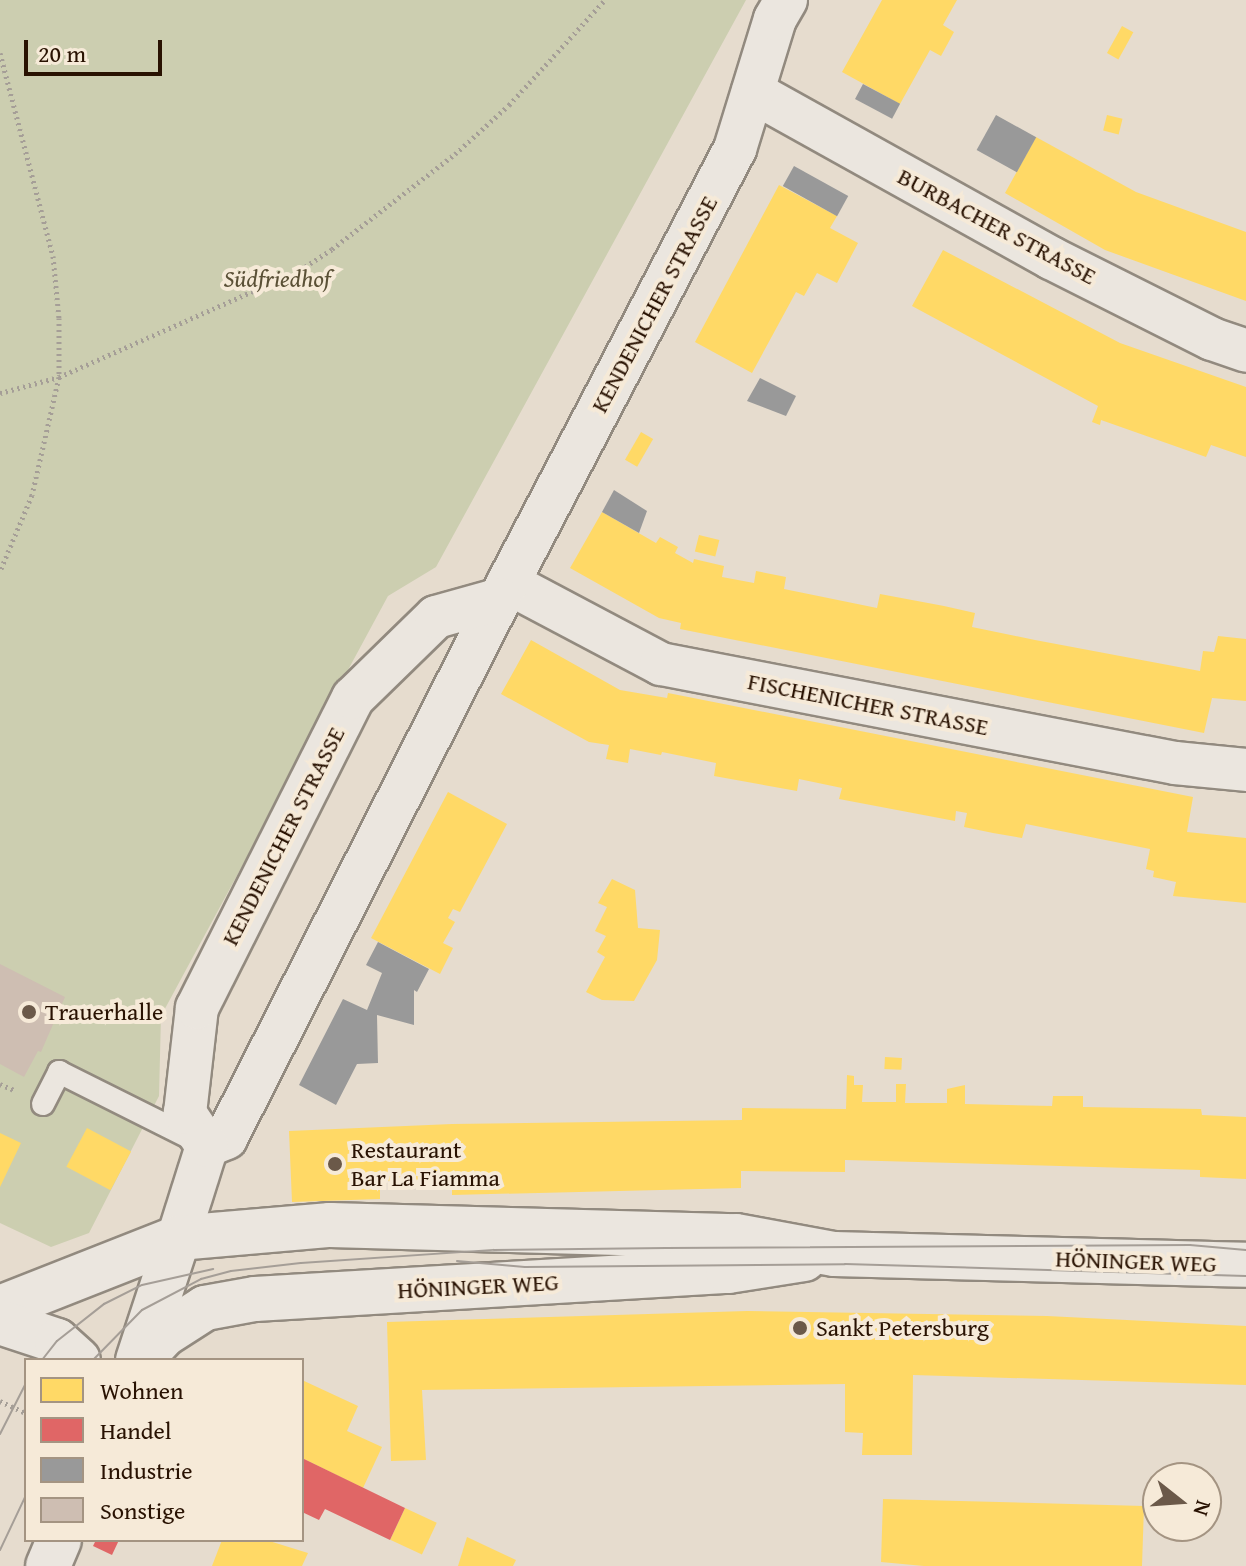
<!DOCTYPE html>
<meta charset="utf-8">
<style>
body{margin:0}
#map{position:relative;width:1246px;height:1566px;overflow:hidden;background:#e6dcce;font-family:"Gentium Book Plus",serif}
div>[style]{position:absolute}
.green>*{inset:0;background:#ccceb0}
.homes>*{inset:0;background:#ffd966;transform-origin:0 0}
.shops>*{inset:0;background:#e06666}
.industry>*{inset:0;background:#999;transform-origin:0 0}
.building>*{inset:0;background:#cebeb2}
.path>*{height:5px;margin-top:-2.5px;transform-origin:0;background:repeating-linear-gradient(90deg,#a59e97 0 2px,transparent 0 6px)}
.roads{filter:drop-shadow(2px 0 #928a7f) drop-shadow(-2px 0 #928a7f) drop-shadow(0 2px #928a7f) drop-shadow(0 -2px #928a7f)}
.lane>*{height:22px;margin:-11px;padding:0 11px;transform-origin:11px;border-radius:11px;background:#ebe6df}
.street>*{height:42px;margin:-21px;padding:0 21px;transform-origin:21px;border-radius:21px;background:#ebe6df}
.secondary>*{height:44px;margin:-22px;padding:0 22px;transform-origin:22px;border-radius:22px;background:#ebe6df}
.tram>*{height:2px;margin:-1px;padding:0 1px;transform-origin:1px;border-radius:1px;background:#a59e97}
.dots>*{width:22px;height:22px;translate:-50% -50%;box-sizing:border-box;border:4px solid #f6ead8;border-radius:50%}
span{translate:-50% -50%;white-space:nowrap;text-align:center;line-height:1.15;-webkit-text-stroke:8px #f6ead8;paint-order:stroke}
.street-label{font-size:24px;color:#291202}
.park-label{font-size:24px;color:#5a5036;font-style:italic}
.poi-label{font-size:24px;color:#291202}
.left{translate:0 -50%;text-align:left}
.legend{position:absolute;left:24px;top:1358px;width:280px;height:184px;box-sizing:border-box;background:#f6ead8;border:2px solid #a49482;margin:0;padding:10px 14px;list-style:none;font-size:24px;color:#291202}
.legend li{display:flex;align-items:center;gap:16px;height:40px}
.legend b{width:40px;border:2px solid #a49482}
.north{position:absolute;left:1142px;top:1462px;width:80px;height:80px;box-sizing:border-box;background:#f6ead8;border:2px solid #a49482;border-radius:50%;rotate:107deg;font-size:22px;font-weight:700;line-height:32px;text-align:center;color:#291202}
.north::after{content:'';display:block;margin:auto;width:28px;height:36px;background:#6b5949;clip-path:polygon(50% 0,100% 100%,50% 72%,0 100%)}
.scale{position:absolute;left:24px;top:40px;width:138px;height:36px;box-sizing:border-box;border:4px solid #291202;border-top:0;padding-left:10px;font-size:24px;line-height:28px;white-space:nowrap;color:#291202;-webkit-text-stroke:6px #f6ead8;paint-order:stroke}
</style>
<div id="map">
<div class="green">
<div style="clip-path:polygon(0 0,746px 0,436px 567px,388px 596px,161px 1016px,159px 1096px,89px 1233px,51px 1247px,0 1223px)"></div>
</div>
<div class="homes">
<div style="clip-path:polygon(882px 0,957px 0,943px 25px,954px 32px,941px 56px,930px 50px,900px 104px,842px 72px)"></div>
<div style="left:1122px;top:26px;width:13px;height:31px;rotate:29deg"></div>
<div style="left:1107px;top:115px;width:16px;height:16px;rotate:14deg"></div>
<div style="clip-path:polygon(1036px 137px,1136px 192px,1246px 232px,1246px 301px,1105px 250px,1005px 193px)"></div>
<div style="clip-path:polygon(779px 185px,837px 216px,830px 228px,858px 243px,837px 283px,817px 273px,804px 296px,796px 292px,752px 373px,695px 342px)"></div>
<div style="clip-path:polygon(943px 250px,1120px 343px,1246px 387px,1246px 457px,1211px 445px,1206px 457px,1101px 420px,1100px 425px,1092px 422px,1098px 406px,912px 306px)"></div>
<div style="left:641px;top:432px;width:14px;height:32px;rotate:30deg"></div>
<div style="clip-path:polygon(602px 512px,656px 543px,660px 537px,678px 547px,675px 553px,693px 563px,694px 559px,724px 566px,722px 577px,754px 583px,756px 571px,786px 577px,784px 589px,877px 608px,880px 594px,944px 606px,975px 613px,972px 627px,1035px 640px,1200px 671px,1203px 651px,1214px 652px,1218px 636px,1246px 639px,1246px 701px,1212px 698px,1204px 733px,680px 629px,681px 623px,659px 618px,570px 568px)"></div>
<div style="left:699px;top:535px;width:21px;height:17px;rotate:14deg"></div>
<div style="clip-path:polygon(531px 640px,620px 690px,667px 698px,668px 693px,1193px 797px,1187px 832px,1246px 838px,1246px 903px,1173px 896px,1176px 882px,1153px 877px,1154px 871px,1146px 869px,1150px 849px,1026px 824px,1022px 838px,993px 833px,964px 827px,967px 813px,956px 811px,955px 821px,839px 799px,842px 788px,799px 779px,797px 791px,714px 776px,716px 763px,662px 752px,661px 755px,630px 749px,628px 763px,606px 759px,609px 745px,589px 742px,501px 694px)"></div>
<div style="clip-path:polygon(448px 792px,507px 824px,460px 912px,453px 909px,448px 918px,455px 922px,443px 943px,453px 948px,440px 974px,371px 938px)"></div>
<div style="clip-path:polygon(612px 879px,635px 890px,638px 928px,660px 930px,657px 960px,634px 1001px,602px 1000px,586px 992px,605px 957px,597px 952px,606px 936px,595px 931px,607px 907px,598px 903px)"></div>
<div style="left:885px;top:1057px;width:17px;height:12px;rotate:3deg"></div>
<div style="clip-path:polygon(847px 1075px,854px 1076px,854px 1085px,863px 1085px,862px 1102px,896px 1102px,896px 1084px,906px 1084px,905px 1103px,947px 1103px,947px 1089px,965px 1085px,965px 1104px,1052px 1106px,1053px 1096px,1083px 1096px,1083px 1107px,1201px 1109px,1202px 1115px,1246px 1117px,1246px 1179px,1200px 1177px,1200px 1170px,845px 1160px,845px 1172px,741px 1171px,741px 1188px,452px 1195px,452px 1180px,380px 1181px,380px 1199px,292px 1202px,289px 1131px,452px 1124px,742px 1120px,742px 1108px,846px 1109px)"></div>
<div style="left:87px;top:1128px;width:50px;height:44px;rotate:28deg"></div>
<div style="clip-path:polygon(0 1133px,21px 1143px,0 1187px)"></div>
<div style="clip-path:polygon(747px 1311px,1047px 1316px,1246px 1326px,1246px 1385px,913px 1375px,912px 1455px,862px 1455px,863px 1433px,845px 1432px,845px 1384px,422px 1390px,426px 1460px,391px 1461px,387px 1322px)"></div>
<div style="clip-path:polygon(302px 1380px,358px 1406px,347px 1431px,382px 1447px,363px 1488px,302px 1458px)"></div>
<div style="clip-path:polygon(883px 1499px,1144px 1506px,1142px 1566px,924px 1566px,881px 1562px)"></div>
<div style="left:405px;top:1508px;width:35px;height:35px;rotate:25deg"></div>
<div style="clip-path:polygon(467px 1537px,516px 1560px,513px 1566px,458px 1566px)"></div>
<div style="clip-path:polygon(222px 1540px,266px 1540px,308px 1553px,302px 1566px,212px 1566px)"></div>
</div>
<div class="shops">
<div style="clip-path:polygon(302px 1458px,405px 1508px,390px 1540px,325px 1509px,319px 1520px,302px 1512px)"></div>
<div style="clip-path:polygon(96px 1540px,119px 1540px,112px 1555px,93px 1546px)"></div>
</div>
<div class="industry">
<div style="left:863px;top:84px;width:42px;height:17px;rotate:28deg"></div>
<div style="left:996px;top:115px;width:46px;height:40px;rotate:29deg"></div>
<div style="left:794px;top:166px;width:62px;height:23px;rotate:29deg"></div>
<div style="clip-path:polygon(760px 378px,796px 396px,786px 416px,747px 401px)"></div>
<div style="clip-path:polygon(614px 490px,647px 511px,639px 533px,602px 512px)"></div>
<div style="clip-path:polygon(378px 942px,429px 969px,417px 992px,414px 990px,414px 1025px,377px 1015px,378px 1063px,357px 1064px,336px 1105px,299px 1085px,343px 999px,367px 1010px,382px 973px,366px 965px)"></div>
</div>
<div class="building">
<div style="clip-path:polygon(0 964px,65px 997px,41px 1052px,38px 1051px,24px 1077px,0 1064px)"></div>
</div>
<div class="path">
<div style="left:0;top:53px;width:210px;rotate:75.4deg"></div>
<div style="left:53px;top:256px;width:62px;rotate:84.5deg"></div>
<div style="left:59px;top:318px;width:59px;rotate:90deg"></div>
<div style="left:59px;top:377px;width:121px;rotate:102.9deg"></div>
<div style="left:32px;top:495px;width:82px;rotate:112.8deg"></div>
<div style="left:0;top:393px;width:61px;rotate:-15.2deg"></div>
<div style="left:59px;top:377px;width:264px;rotate:-23.9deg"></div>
<div style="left:300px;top:270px;width:38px;rotate:-33deg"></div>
<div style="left:332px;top:249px;width:155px;rotate:-37.7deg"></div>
<div style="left:455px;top:154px;width:73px;rotate:-42.2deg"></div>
<div style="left:509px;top:105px;width:142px;rotate:-47.6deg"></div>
<div style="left:0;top:1084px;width:15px;rotate:23deg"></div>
<div style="left:0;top:1401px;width:29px;rotate:25deg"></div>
</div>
<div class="roads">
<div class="lane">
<div style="left:43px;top:1104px;width:36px;rotate:-63deg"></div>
<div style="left:59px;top:1072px;width:154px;rotate:26.6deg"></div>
</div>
<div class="street">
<div style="left:753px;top:92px;width:341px;rotate:29.1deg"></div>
<div style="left:1051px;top:258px;width:180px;rotate:26.7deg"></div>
<div style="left:1212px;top:339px;width:36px;rotate:19deg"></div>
<div style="left:508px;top:583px;width:173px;rotate:27.9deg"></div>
<div style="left:661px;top:664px;width:523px;rotate:10.9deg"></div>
<div style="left:1175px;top:763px;width:71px;rotate:5.6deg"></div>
<div style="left:207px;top:1146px;width:21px;rotate:-23deg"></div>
<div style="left:226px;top:1138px;width:623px;rotate:-63.06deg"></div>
<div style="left:508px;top:583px;width:490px;rotate:-62.4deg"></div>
<div style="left:735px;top:149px;width:136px;rotate:-72.9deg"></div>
<div style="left:775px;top:19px;width:22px;rotate:-60deg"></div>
<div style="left:178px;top:1238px;width:96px;rotate:-72.5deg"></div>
<div style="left:207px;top:1146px;width:40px;rotate:-124deg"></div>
<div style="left:185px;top:1113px;width:106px;rotate:-83.5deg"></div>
<div style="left:197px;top:1008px;width:347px;rotate:-63.3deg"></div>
<div style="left:353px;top:698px;width:116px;rotate:-44.3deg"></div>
<div style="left:436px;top:617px;width:66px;rotate:-15.7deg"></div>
</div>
<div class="secondary">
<div style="left:0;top:1308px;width:191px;rotate:-21.5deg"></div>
<div style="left:178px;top:1238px;width:153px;rotate:-4.9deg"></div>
<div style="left:330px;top:1225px;width:406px;rotate:1.6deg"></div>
<div style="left:736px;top:1236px;width:100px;rotate:10.4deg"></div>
<div style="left:834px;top:1254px;width:412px;rotate:1.5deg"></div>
<div style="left:0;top:1322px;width:60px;rotate:18.4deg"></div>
<div style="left:57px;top:1341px;width:28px;rotate:42deg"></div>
<div style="left:138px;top:1360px;width:128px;rotate:-71.8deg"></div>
<div style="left:140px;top:1360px;width:34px;rotate:-47deg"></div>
<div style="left:163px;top:1335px;width:50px;rotate:-32.7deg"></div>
<div style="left:205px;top:1308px;width:51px;rotate:-10.2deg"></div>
<div style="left:255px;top:1299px;width:474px;rotate:-3.4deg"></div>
<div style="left:728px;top:1271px;width:77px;rotate:-9deg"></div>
<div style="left:48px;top:1566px;width:28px;rotate:-67deg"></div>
</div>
</div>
<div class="tram">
<div style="left:457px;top:1261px;width:68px;rotate:5deg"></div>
<div style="left:525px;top:1267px;width:320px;rotate:-0.5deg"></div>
<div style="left:845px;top:1264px;width:401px;rotate:1.7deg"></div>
<div style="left:42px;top:1360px;width:24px;rotate:-52deg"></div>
<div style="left:57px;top:1341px;width:60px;rotate:-38.2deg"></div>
<div style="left:104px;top:1304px;width:42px;rotate:-26.6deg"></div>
<div style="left:142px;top:1285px;width:73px;rotate:-12.7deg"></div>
<div style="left:93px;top:1360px;width:70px;rotate:-45.6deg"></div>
<div style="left:142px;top:1310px;width:67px;rotate:-27.7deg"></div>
<div style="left:201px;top:1279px;width:31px;rotate:-15deg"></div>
<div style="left:231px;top:1271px;width:70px;rotate:-6.5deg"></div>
<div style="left:301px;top:1263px;width:193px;rotate:-3.9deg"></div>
<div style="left:494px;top:1250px;width:172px;rotate:-0.7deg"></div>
<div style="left:666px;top:1248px;width:524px;rotate:-0.33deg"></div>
<div style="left:1190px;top:1245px;width:56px;rotate:5.1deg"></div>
<div style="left:0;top:1434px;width:57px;rotate:-63deg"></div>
<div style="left:0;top:1550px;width:61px;rotate:-64.7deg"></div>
</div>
<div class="dots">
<div style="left:29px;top:1012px;background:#6b5949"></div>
<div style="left:335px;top:1164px;background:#6b5949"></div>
<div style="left:800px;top:1328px;background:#6b5949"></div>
</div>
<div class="street-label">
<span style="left:997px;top:226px;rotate:28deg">BURBACHER STRASSE</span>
<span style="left:654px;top:304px;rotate:-62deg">KENDENICHER STRASSE</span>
<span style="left:868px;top:704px;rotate:11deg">FISCHENICHER STRASSE</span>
<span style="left:283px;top:836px;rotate:-63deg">KENDENICHER STRASSE</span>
<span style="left:1136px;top:1261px;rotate:2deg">HÖNINGER WEG</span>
<span style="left:478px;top:1286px;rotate:-3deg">HÖNINGER WEG</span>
</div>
<div class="park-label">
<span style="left:277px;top:279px">Südfriedhof</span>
</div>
<div class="poi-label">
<span class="left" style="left:45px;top:1012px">Trauerhalle</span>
<span class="left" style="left:351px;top:1164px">Restaurant<br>Bar La Fiamma</span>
<span class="left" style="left:816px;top:1328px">Sankt Petersburg</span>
</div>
<ul class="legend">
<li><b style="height:22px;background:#ffd966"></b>Wohnen</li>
<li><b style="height:22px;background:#e06666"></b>Handel</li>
<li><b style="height:22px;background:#999"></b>Industrie</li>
<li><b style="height:22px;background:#cebeb2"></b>Sonstige</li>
</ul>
<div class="north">N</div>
<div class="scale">20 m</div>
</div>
